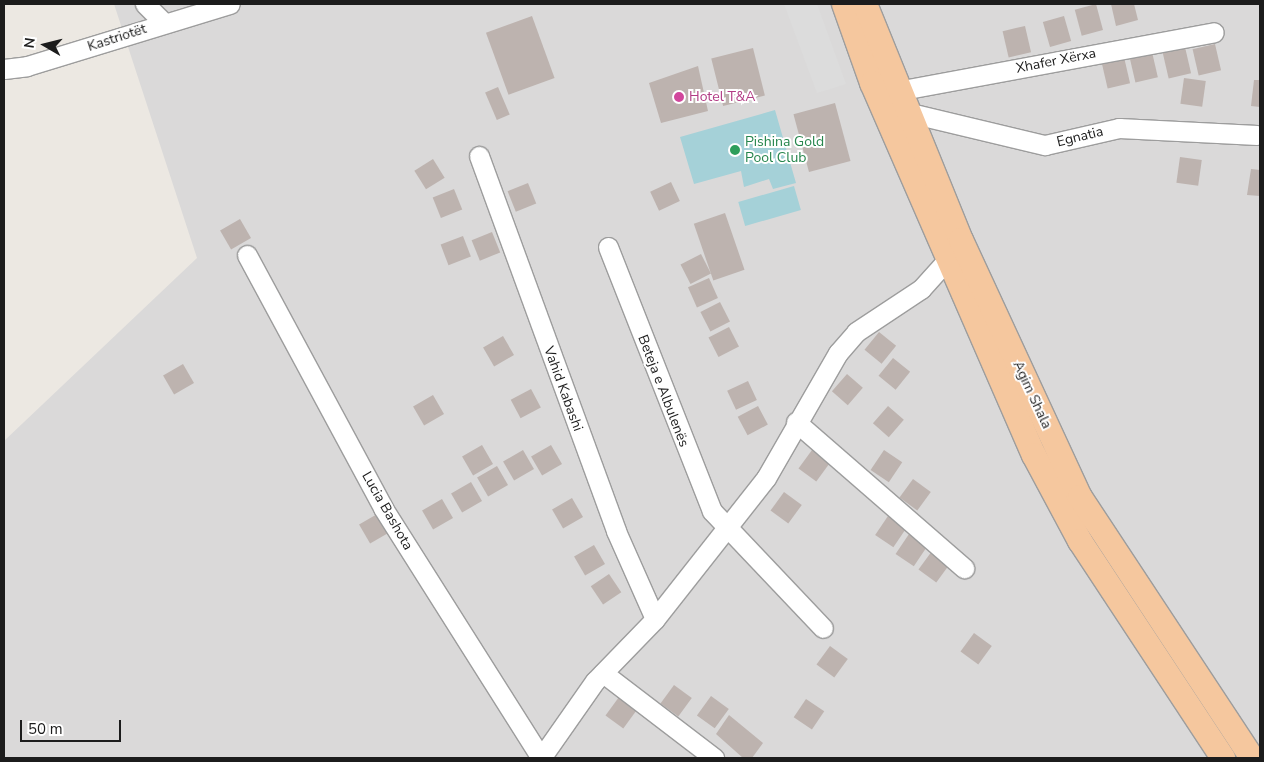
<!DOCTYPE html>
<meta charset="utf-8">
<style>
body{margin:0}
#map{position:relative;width:1264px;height:762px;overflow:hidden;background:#ece8e2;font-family:"Nunito Sans",sans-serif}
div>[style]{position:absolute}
.residential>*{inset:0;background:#dad9d9}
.parking>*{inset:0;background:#dcdcdc}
.water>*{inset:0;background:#a5d1d8;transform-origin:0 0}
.building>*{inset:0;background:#bdb3af;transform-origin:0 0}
.roads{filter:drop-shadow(1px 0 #9d9d9d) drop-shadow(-1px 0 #9d9d9d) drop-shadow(0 1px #9d9d9d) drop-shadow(0 -1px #9d9d9d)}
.minor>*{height:19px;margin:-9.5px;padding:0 9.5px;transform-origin:9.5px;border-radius:9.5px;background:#fff}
.major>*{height:24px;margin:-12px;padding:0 12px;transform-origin:12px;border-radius:12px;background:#f5c79e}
.dots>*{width:14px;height:14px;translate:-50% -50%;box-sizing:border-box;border:2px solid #fff;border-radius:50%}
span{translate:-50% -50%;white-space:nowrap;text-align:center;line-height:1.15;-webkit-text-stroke:4px #fff;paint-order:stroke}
.street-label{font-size:14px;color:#1c1c1c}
.hotel-label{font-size:14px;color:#b23c85}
.left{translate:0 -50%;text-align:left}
.leisure-label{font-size:14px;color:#27864d}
.frame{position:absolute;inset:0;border:5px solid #1c1c1c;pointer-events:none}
.north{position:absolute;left:20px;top:20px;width:50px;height:50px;-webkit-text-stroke:4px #fff;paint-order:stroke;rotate:278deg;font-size:14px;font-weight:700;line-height:20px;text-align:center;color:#1c1c1c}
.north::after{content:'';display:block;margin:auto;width:18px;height:22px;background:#1c1c1c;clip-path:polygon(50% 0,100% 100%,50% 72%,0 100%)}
.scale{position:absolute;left:20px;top:720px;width:101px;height:22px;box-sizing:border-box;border:2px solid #1c1c1c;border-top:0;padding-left:6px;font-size:15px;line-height:18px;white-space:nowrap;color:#1c1c1c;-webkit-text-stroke:4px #fff;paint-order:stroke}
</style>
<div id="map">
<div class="residential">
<div style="clip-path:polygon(114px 4px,1260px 4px,1260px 758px,4px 758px,4px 441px,197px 258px)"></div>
</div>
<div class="parking">
<div style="clip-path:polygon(784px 4px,817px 4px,846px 84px,817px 93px)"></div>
</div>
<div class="water">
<div style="clip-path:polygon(775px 110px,796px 183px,773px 189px,769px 179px,744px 187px,741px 171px,694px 184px,680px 137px)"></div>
<div style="left:794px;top:186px;width:25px;height:58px;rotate:74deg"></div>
</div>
<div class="building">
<div style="left:1096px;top:4px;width:27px;height:22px;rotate:75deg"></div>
<div style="clip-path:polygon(1111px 4px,1134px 4px,1138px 20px,1116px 26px)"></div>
<div style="left:532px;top:16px;width:66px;height:49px;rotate:70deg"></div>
<div style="left:1064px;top:16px;width:26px;height:22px;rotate:74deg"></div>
<div style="left:1025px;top:26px;width:27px;height:23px;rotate:77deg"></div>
<div style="left:1215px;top:44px;width:27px;height:23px;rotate:77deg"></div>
<div style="left:1185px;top:47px;width:27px;height:23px;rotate:77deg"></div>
<div style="left:753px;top:48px;width:49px;height:43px;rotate:76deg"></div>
<div style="left:1152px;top:52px;width:26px;height:23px;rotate:77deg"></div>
<div style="left:1124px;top:57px;width:27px;height:23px;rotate:77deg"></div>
<div style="clip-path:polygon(698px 66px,708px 111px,661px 123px,649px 83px)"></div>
<div style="left:1184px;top:78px;width:22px;height:26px;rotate:8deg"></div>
<div style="clip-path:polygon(1254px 80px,1260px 80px,1260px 107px,1251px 106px)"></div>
<div style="left:498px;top:87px;width:30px;height:14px;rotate:67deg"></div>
<div style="left:835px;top:103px;width:60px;height:43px;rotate:75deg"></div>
<div style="left:1180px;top:157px;width:22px;height:26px;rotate:8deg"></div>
<div style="left:433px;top:159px;width:22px;height:22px;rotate:58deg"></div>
<div style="clip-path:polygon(1251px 169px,1260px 170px,1260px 196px,1247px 195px)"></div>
<div style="left:671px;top:182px;width:21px;height:23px;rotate:65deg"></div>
<div style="left:528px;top:183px;width:22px;height:22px;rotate:68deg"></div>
<div style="left:454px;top:189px;width:22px;height:23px;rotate:68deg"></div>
<div style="left:725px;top:213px;width:60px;height:33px;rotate:71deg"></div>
<div style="left:240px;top:219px;width:22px;height:23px;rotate:60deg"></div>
<div style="left:492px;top:232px;width:22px;height:22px;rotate:68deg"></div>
<div style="left:463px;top:236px;width:22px;height:24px;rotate:69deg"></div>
<div style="left:701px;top:254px;width:22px;height:23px;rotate:63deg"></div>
<div style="left:709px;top:278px;width:22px;height:23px;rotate:66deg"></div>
<div style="left:720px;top:302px;width:22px;height:22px;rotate:63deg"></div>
<div style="left:729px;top:327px;width:22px;height:23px;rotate:63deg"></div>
<div style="left:879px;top:332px;width:22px;height:23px;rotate:39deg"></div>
<div style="left:503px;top:336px;width:22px;height:23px;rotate:60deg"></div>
<div style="left:893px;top:358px;width:22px;height:23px;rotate:39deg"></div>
<div style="left:183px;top:364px;width:22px;height:23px;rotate:60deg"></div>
<div style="left:847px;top:374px;width:21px;height:23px;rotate:41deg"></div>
<div style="left:748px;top:381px;width:21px;height:23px;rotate:65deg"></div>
<div style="left:531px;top:389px;width:21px;height:23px;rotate:62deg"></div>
<div style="left:433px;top:395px;width:22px;height:23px;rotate:60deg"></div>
<div style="left:758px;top:406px;width:21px;height:23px;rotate:62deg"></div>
<div style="left:888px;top:406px;width:21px;height:23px;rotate:41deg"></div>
<div style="left:482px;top:445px;width:22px;height:23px;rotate:60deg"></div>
<div style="left:551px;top:445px;width:22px;height:23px;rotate:60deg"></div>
<div style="left:523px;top:450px;width:22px;height:23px;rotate:60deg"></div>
<div style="left:812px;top:450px;width:22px;height:23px;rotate:36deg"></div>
<div style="left:884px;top:450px;width:22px;height:24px;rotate:34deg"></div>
<div style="left:497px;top:466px;width:22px;height:23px;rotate:60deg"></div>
<div style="left:913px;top:479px;width:22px;height:23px;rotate:36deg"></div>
<div style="left:471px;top:482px;width:22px;height:23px;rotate:60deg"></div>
<div style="left:784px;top:492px;width:22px;height:23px;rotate:36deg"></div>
<div style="left:572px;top:498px;width:22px;height:23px;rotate:60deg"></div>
<div style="left:442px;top:499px;width:22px;height:23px;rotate:60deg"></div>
<div style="left:379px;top:513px;width:22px;height:23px;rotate:60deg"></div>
<div style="left:888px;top:516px;width:22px;height:23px;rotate:34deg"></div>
<div style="left:909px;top:534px;width:22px;height:24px;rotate:34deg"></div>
<div style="left:594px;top:545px;width:22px;height:23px;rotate:60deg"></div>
<div style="left:932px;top:551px;width:22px;height:23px;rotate:36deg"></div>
<div style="left:609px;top:574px;width:22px;height:22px;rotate:56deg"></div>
<div style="left:974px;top:633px;width:22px;height:23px;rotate:36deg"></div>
<div style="left:830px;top:646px;width:22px;height:23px;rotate:36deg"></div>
<div style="left:674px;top:685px;width:22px;height:23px;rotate:36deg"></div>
<div style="left:711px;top:696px;width:22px;height:24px;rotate:36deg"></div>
<div style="left:619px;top:697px;width:22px;height:23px;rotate:36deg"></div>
<div style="left:806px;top:699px;width:22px;height:22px;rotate:34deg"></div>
<div style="clip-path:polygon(729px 715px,763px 743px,752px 758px,743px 758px,716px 734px)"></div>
</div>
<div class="roads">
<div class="minor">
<div style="left:145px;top:4px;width:27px;rotate:45deg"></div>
<div style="left:4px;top:69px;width:23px;rotate:-7deg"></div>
<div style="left:27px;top:66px;width:212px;rotate:-17deg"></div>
<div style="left:897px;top:91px;width:322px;rotate:-10.5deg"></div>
<div style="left:906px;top:112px;width:143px;rotate:13.4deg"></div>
<div style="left:1045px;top:145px;width:76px;rotate:-12.9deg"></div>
<div style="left:1119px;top:128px;width:138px;rotate:2.9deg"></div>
<div style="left:479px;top:156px;width:399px;rotate:69.9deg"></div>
<div style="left:616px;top:531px;width:96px;rotate:66.1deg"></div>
<div style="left:608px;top:247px;width:284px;rotate:68.5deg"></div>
<div style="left:712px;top:511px;width:161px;rotate:46.5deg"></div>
<div style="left:247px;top:255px;width:287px;rotate:61.7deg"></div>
<div style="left:383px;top:508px;width:296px;rotate:57.7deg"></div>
<div style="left:796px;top:422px;width:223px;rotate:41deg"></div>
<div style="left:603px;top:673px;width:140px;rotate:37.4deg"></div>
<div style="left:541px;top:758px;width:94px;rotate:-55deg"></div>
<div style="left:595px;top:681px;width:86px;rotate:-45.9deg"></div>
<div style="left:655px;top:619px;width:179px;rotate:-51.8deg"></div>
<div style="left:766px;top:478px;width:144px;rotate:-60.1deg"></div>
<div style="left:838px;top:353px;width:28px;rotate:-49deg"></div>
<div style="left:856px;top:332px;width:78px;rotate:-33.5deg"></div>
<div style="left:921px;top:289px;width:39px;rotate:-48deg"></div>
</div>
<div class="major">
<div style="left:844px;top:4px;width:84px;rotate:70.5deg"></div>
<div style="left:872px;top:83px;width:406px;rotate:66.5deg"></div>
<div style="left:1034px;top:455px;width:98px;rotate:61.9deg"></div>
<div style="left:1080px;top:541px;width:260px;rotate:56.6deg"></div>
<div style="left:865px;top:4px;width:255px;rotate:67.9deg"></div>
<div style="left:961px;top:240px;width:283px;rotate:65.2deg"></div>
<div style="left:1080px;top:497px;width:313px;rotate:56.6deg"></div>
</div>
</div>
<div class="dots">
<div style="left:679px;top:97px;background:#d1479c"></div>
<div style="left:735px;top:150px;background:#2e9e5b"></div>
</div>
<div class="street-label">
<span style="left:117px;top:38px;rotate:-18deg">Kastriotët</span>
<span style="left:1056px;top:61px;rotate:-11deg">Xhafer Xërxa</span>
<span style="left:1080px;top:137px;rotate:-14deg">Egnatia</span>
<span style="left:563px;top:389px;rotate:70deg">Vahid Kabashi</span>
<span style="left:663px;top:391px;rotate:69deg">Beteja e Albulenës</span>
<span style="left:1032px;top:395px;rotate:65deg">Agim Shala</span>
<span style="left:387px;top:511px;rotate:60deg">Lucia Bashota</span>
</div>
<div class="hotel-label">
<span class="left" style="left:689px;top:97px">Hotel T&amp;A</span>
</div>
<div class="leisure-label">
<span class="left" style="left:745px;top:150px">Pishina Gold<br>Pool Club</span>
</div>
<div class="frame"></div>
<div class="north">N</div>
<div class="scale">50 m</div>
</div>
